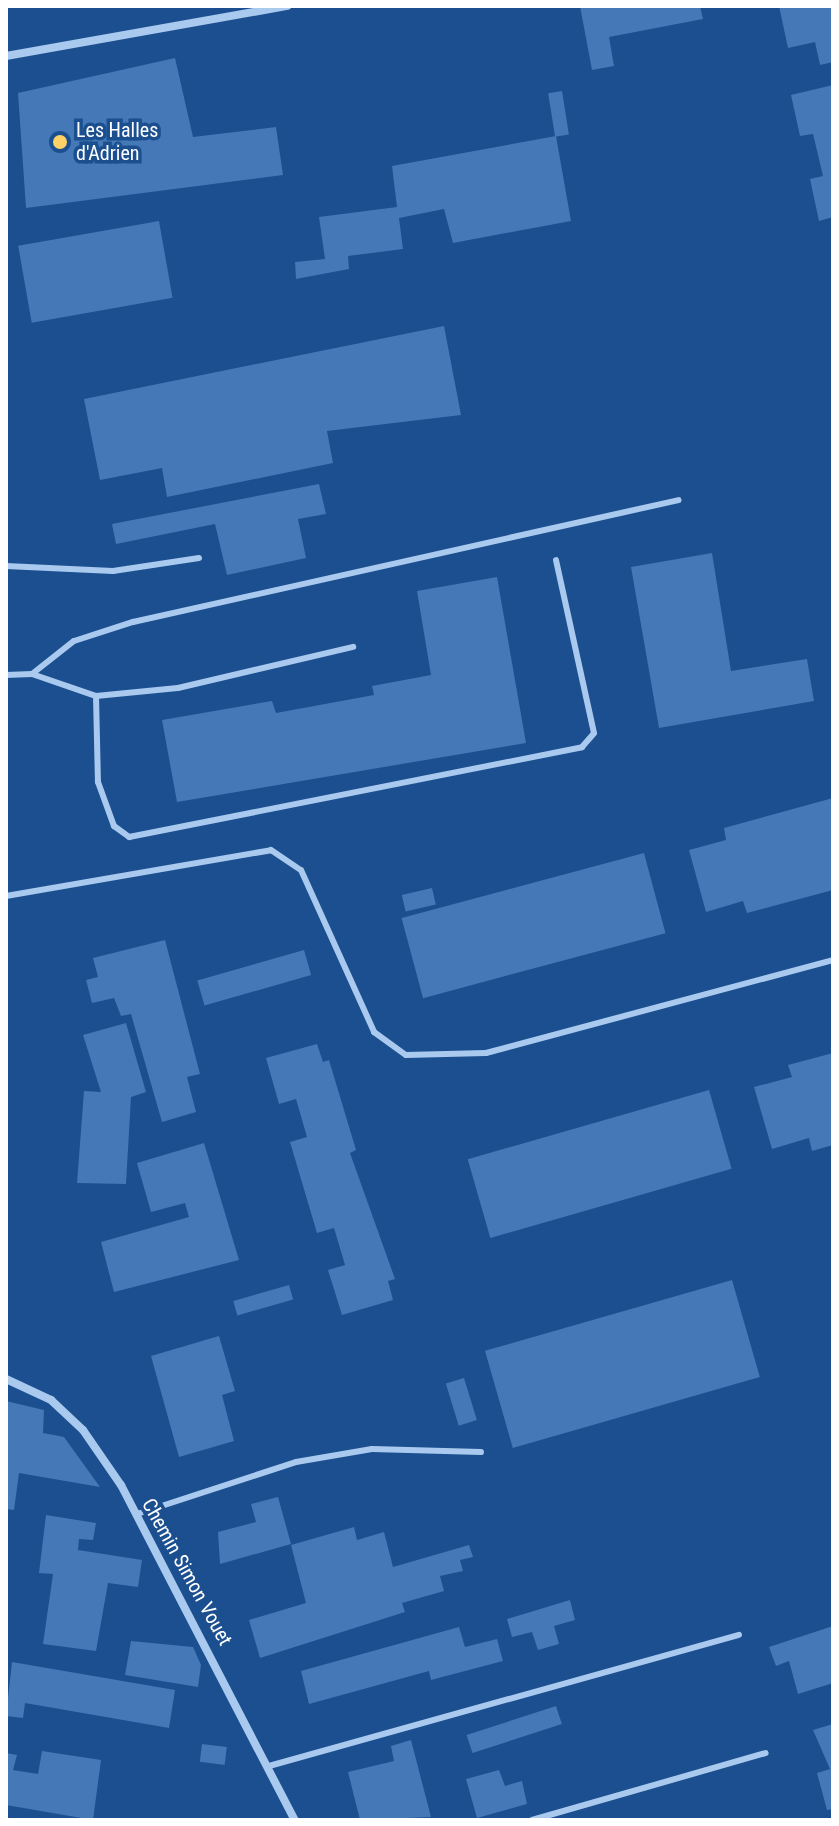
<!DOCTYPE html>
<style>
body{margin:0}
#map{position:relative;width:839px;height:1826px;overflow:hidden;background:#1b4f8f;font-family:"Roboto Condensed",sans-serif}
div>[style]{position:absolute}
.building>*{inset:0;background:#4478b7;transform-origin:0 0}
.lane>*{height:6px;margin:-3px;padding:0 3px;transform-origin:3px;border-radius:3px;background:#a9c9ee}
.street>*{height:8px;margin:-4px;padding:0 4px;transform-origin:4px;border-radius:4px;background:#a9c9ee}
.dots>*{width:22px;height:22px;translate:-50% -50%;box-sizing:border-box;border:4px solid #1b4f8f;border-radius:50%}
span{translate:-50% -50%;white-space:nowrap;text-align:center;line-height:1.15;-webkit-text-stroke:7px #1b4f8f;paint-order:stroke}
.poi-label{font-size:20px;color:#fff}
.left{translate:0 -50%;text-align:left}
.street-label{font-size:20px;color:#fff}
.frame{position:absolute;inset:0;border:8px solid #fff;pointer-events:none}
</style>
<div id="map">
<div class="building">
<div style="clip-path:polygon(580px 6px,700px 6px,703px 19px,609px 37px,614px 66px,592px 70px)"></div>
<div style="clip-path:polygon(779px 6px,833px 6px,833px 62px,820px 65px,815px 42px,788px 48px)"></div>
<div style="clip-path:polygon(175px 58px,193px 137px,276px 127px,283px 175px,26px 208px,18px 93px)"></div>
<div style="clip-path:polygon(833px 85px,833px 217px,819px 221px,810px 179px,823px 176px,813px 134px,800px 136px,791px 95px)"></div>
<div style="left:562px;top:91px;width:44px;height:14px;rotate:81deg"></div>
<div style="clip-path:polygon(556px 136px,571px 221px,453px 243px,444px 209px,399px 218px,403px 249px,348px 256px,349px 269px,296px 279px,295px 262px,325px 259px,319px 217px,397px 207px,392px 166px)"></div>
<div style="left:159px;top:221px;width:78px;height:143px;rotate:80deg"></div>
<div style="clip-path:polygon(444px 326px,461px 415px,327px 431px,333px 463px,167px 497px,162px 468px,100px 480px,84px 399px)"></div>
<div style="clip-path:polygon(319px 484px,326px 514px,298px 519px,306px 558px,227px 575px,215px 524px,116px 544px,112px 524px)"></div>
<div style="clip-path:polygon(712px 553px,731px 671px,807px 659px,814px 701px,659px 728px,631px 567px)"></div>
<div style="clip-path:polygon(497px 577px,526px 743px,177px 802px,162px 720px,272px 701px,276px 713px,374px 695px,372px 686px,431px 675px,417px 591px)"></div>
<div style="clip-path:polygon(833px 798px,833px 890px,747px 913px,743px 901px,706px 912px,689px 850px,726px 840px,724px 828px)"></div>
<div style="left:644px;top:853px;width:83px;height:251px;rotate:75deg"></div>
<div style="left:432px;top:888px;width:17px;height:31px;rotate:77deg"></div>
<div style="clip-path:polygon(165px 940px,200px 1074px,187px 1077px,196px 1112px,162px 1122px,131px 1014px,121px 1016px,114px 998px,92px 1003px,86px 980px,98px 977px,93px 958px)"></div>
<div style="left:304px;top:950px;width:26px;height:111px;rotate:74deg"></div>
<div style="clip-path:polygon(126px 1023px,146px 1092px,131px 1097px,126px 1184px,77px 1183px,84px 1091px,101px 1092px,83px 1035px)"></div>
<div style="clip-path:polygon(317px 1044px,323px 1062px,329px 1060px,356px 1150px,350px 1153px,395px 1279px,388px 1281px,393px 1300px,342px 1315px,328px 1270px,345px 1265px,334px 1228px,317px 1233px,290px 1142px,307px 1137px,296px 1099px,279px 1104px,266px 1058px)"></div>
<div style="clip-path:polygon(833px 1053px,833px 1145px,812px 1151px,809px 1138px,772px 1149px,754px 1087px,792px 1077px,788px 1065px)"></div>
<div style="left:709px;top:1090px;width:82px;height:251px;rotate:74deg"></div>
<div style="clip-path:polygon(204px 1143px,239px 1260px,114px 1292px,101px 1242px,189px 1217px,185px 1203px,151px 1212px,137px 1163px)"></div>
<div style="left:732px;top:1280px;width:101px;height:257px;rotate:74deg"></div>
<div style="left:289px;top:1285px;width:15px;height:58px;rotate:74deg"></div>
<div style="clip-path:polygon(219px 1336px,235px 1391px,222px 1395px,234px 1441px,179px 1457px,151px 1356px)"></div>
<div style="left:464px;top:1378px;width:44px;height:19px;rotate:73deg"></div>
<div style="clip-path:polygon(6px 1401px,44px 1410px,43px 1433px,64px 1437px,100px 1487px,19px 1473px,14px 1510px,6px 1509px)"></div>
<div style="clip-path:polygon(278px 1497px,291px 1544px,220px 1564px,218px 1532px,256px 1522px,251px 1504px)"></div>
<div style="clip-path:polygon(46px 1515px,96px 1523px,93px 1540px,79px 1539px,78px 1550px,142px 1560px,138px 1587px,108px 1583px,96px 1651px,43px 1644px,53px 1574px,39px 1573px)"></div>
<div style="clip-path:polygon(354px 1527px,357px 1540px,384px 1532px,393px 1567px,469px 1545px,473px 1557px,460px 1560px,463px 1571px,440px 1576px,444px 1591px,402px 1603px,405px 1612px,260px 1658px,249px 1620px,306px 1603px,291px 1545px)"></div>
<div style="clip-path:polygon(570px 1600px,575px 1620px,554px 1626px,559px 1644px,538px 1650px,532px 1632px,512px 1637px,507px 1619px)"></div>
<div style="clip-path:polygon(833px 1626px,833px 1683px,798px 1694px,789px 1661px,776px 1666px,769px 1647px)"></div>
<div style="clip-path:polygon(459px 1627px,465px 1647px,497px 1639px,503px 1661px,431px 1680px,429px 1671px,309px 1704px,301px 1671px)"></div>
<div style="clip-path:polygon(131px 1641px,193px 1647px,201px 1665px,198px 1687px,125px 1675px)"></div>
<div style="clip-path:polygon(12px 1662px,175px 1690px,169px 1728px,25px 1703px,23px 1718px,6px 1716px)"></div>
<div style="left:556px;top:1706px;width:19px;height:94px;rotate:72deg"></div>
<div style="clip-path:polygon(833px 1724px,833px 1809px,827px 1810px,817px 1773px,830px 1769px,813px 1730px)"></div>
<div style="clip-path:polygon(411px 1740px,431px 1817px,360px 1820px,348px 1772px,394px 1761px,391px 1746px)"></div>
<div style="left:202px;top:1744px;width:25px;height:18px;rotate:7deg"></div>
<div style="clip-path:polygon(42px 1751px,101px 1760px,93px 1820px,6px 1805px,6px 1753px,17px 1755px,13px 1770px,38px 1774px)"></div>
<div style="clip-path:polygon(499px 1770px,505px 1786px,522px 1781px,527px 1804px,477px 1818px,466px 1779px)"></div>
</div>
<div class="lane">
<div style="left:6px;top:566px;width:107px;rotate:2.7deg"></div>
<div style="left:113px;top:571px;width:87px;rotate:-8.6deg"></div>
<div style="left:32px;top:674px;width:53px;rotate:-38.2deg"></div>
<div style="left:74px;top:641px;width:62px;rotate:-17.9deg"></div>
<div style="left:133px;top:622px;width:559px;rotate:-12.6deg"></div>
<div style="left:6px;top:675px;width:26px;rotate:-2deg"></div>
<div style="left:32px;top:674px;width:68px;rotate:19deg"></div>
<div style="left:96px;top:696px;width:82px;rotate:-5.6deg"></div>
<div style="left:178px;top:688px;width:180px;rotate:-13.2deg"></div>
<div style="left:96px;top:696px;width:86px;rotate:88.7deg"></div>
<div style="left:98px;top:782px;width:47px;rotate:70deg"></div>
<div style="left:114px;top:826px;width:19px;rotate:36deg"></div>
<div style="left:129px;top:837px;width:462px;rotate:-11.2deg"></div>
<div style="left:582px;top:747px;width:18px;rotate:-49deg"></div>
<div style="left:594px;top:733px;width:177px;rotate:-102.4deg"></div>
<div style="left:6px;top:896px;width:269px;rotate:-9.8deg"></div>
<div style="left:271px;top:850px;width:36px;rotate:34deg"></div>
<div style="left:301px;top:870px;width:178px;rotate:65.7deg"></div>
<div style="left:374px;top:1032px;width:39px;rotate:36deg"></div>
<div style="left:406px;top:1055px;width:80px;rotate:-1.4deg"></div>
<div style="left:486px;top:1053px;width:359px;rotate:-15deg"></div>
<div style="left:137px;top:1514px;width:167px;rotate:-18.1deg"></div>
<div style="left:296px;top:1462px;width:77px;rotate:-9.7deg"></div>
<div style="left:372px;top:1449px;width:109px;rotate:1.6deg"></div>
<div style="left:269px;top:1766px;width:488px;rotate:-15.6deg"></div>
<div style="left:532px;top:1820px;width:243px;rotate:-16deg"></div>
</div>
<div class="street">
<div style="left:6px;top:56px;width:286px;rotate:-10.1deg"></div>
<div style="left:6px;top:1379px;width:50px;rotate:25deg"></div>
<div style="left:51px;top:1400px;width:44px;rotate:43.2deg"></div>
<div style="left:83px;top:1430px;width:67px;rotate:55.4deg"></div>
<div style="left:121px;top:1485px;width:377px;rotate:62.6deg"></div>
</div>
<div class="dots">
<div style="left:60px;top:142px;background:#ffd166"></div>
</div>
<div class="poi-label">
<span class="left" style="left:76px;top:142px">Les Halles<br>d'Adrien</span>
</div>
<div class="street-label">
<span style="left:187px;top:1572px;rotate:61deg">Chemin Simon Vouet</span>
</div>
<div class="frame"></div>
</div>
